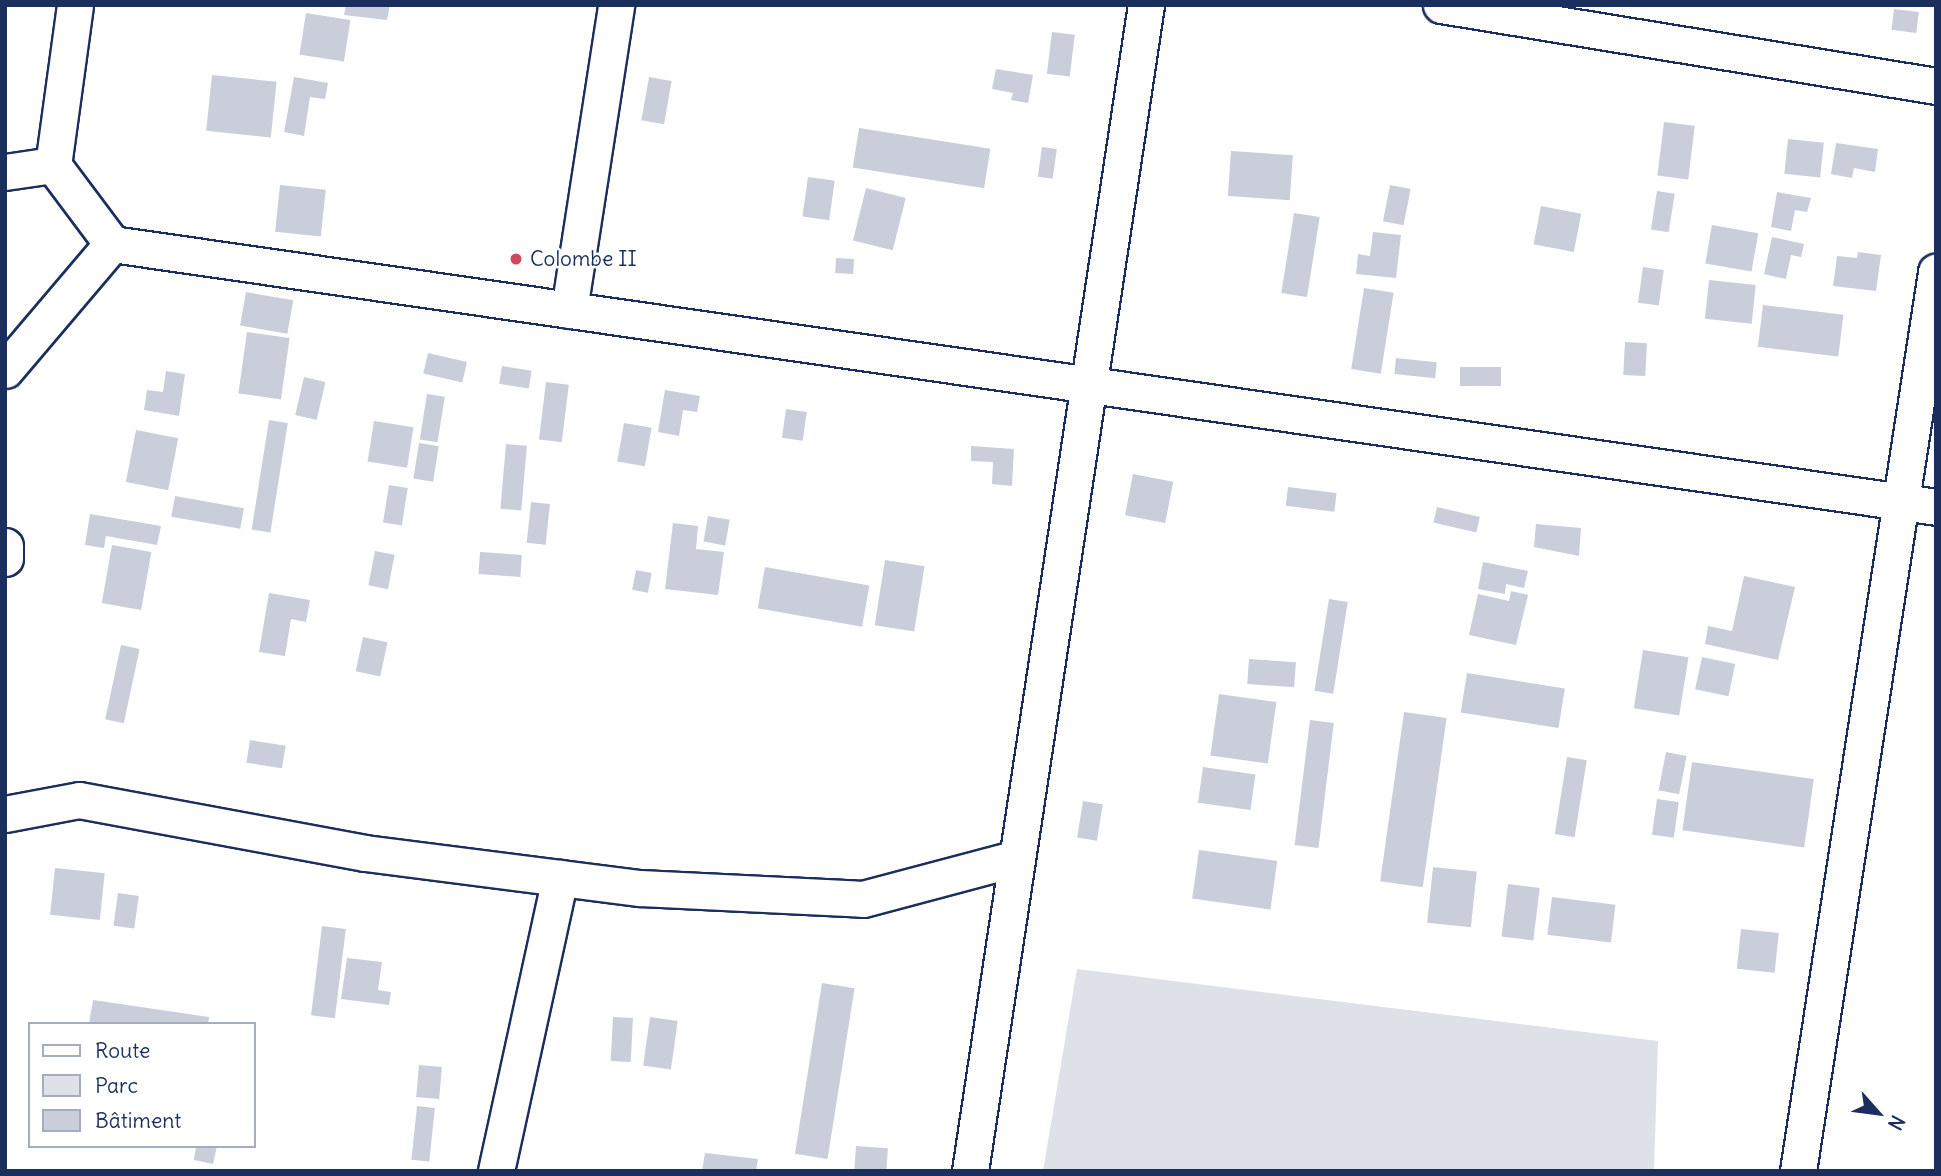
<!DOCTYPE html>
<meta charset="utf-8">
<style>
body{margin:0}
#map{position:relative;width:1941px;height:1176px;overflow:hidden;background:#fff;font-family:Delius,sans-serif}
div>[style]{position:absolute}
.green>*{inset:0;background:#dee1e7}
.building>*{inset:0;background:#caceda;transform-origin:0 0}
.roads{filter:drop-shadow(2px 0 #1b2f5e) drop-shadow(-2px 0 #1b2f5e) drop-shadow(0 2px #1b2f5e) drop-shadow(0 -2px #1b2f5e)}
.minor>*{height:35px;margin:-17.5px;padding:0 17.5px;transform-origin:17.5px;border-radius:17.5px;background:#fff}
.dots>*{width:19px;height:19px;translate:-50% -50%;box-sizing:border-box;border:4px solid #fff;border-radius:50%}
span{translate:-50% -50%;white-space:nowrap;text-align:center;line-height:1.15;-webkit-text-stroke:5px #fff;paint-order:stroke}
.poi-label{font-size:21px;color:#1b2f5e}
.left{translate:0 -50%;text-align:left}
.frame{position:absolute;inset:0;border:7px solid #1b2f5e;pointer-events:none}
.legend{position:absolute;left:28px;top:1022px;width:228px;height:126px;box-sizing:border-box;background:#fff;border:2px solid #a4acbf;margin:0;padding:9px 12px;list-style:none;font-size:21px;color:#1b2f5e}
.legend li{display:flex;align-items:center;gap:14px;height:35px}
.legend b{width:35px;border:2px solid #a4acbf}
.north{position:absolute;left:1843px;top:1078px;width:70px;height:70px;-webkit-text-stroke:5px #fff;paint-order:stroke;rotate:118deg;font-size:19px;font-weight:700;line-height:28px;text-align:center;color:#1b2f5e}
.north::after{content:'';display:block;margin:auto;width:24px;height:32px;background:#1b2f5e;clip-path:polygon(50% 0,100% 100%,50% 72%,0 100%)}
</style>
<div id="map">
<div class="green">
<div style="clip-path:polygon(1077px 969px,1658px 1041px,1654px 1171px,1043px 1171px)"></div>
</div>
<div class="building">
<div style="clip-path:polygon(346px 5px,390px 5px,387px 20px,344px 15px)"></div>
<div style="left:1894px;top:9px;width:25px;height:21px;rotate:7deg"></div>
<div style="left:306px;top:13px;width:45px;height:42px;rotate:9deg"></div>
<div style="left:1052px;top:32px;width:23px;height:42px;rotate:7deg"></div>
<div style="clip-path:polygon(996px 69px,1033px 75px,1028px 103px,1011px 100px,1013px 93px,992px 89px)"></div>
<div style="left:212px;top:75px;width:65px;height:56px;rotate:6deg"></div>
<div style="clip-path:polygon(294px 77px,328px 83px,325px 99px,310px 97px,304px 136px,284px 132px)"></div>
<div style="left:649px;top:77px;width:23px;height:44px;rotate:10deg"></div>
<div style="left:1664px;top:122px;width:31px;height:54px;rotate:7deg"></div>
<div style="left:859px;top:128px;width:133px;height:40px;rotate:9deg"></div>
<div style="left:1788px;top:139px;width:36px;height:35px;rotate:6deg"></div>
<div style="clip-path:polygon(1836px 143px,1878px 149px,1875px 172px,1854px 168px,1852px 178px,1831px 174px)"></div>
<div style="left:1042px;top:147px;width:15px;height:30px;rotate:8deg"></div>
<div style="left:1231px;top:151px;width:62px;height:45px;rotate:4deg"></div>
<div style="left:808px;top:177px;width:27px;height:40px;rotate:8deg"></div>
<div style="left:280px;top:185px;width:46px;height:47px;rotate:6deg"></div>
<div style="left:1390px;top:185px;width:21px;height:37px;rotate:11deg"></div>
<div style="left:866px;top:188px;width:41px;height:54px;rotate:14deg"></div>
<div style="left:1657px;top:191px;width:18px;height:39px;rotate:9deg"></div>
<div style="clip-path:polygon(1777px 192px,1811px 198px,1807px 212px,1795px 210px,1791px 231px,1771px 227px)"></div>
<div style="left:1541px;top:206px;width:41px;height:39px;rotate:11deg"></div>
<div style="left:1294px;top:213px;width:26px;height:81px;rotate:9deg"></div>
<div style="left:1712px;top:225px;width:47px;height:39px;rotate:10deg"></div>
<div style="clip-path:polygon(1373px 232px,1401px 235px,1396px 278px,1356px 274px,1358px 254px,1370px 256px)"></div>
<div style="clip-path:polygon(1772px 237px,1804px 244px,1801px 257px,1791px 255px,1786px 279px,1764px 274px)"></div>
<div style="clip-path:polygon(1858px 252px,1881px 255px,1876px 291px,1833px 286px,1837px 256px,1857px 258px)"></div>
<div style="left:836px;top:258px;width:18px;height:15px;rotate:3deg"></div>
<div style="left:1643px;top:267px;width:21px;height:36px;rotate:8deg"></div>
<div style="left:1709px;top:280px;width:47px;height:39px;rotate:6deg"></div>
<div style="left:1364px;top:288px;width:30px;height:82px;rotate:9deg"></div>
<div style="left:246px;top:292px;width:48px;height:34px;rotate:10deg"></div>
<div style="left:1763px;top:305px;width:81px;height:42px;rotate:7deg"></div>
<div style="left:247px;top:332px;width:43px;height:62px;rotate:8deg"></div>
<div style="left:1625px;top:342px;width:22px;height:33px;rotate:3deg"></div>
<div style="left:428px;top:353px;width:40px;height:21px;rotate:13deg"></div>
<div style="left:1396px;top:358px;width:41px;height:16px;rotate:6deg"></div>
<div style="left:502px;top:366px;width:30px;height:18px;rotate:9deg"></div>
<div style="left:1460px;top:367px;width:41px;height:19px"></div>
<div style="clip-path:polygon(166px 371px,185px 374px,179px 416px,144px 410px,147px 390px,163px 392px)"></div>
<div style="left:304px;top:377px;width:22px;height:39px;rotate:13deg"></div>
<div style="left:546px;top:382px;width:23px;height:58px;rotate:7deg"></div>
<div style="clip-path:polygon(665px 390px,700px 396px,697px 412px,683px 410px,679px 436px,658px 432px)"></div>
<div style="left:427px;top:394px;width:18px;height:46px;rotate:9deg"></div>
<div style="left:786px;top:409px;width:21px;height:29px;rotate:8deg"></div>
<div style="left:269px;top:420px;width:19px;height:111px;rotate:9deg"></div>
<div style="left:374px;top:421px;width:40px;height:41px;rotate:9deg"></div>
<div style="left:624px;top:423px;width:28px;height:39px;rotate:10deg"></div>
<div style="left:136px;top:430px;width:43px;height:53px;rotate:11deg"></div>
<div style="left:419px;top:443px;width:20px;height:36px;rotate:9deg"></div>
<div style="left:506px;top:444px;width:21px;height:65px;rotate:5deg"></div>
<div style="clip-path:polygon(971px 446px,1014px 449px,1012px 486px,992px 484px,993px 462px,971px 461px)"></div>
<div style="left:1133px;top:474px;width:41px;height:42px;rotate:11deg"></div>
<div style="left:389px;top:485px;width:19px;height:38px;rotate:9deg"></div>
<div style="left:1288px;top:487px;width:49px;height:19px;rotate:7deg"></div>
<div style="left:175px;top:496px;width:70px;height:21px;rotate:10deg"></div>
<div style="left:531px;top:502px;width:19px;height:41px;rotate:6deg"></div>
<div style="left:1437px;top:507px;width:44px;height:16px;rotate:13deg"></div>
<div style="clip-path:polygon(90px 514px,161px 526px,157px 545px,106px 536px,104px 548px,85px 545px)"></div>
<div style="left:708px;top:516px;width:22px;height:26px;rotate:10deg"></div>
<div style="clip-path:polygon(673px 523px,698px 526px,696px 549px,724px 552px,718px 595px,665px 589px)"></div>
<div style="clip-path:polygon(1536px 524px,1581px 528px,1579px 556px,1534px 547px)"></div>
<div style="left:112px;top:545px;width:40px;height:59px;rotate:10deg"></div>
<div style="left:375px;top:551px;width:20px;height:35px;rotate:11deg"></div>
<div style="left:480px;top:552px;width:42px;height:22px;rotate:4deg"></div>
<div style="left:885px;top:560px;width:40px;height:66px;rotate:9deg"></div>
<div style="clip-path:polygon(1483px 562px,1528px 571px,1524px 588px,1506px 584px,1505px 594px,1478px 589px)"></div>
<div style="left:765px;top:567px;width:106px;height:42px;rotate:10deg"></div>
<div style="left:636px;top:570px;width:16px;height:20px;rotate:11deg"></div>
<div style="clip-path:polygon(1744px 576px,1795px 587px,1778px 660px,1705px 644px,1708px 626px,1732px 631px)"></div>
<div style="clip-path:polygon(1511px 591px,1528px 595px,1516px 645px,1469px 635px,1478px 594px,1509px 601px)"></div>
<div style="clip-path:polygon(269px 593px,310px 600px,306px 622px,291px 619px,285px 656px,259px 652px)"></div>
<div style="left:1329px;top:599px;width:19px;height:93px;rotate:9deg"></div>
<div style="left:363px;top:637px;width:25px;height:35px;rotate:12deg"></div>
<div style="left:121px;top:645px;width:19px;height:76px;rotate:12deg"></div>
<div style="left:1643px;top:650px;width:46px;height:59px;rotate:9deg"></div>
<div style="left:1702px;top:657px;width:34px;height:33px;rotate:12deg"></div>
<div style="left:1249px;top:659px;width:47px;height:25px;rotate:4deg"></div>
<div style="left:1467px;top:673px;width:99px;height:40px;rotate:9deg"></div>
<div style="left:1219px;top:694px;width:58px;height:62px;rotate:8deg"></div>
<div style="left:1404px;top:712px;width:43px;height:171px;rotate:8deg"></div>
<div style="left:1310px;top:720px;width:24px;height:126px;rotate:7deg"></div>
<div style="left:250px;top:740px;width:36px;height:23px;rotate:9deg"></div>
<div style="left:1666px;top:752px;width:21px;height:39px;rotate:11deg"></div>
<div style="left:1567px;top:757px;width:20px;height:78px;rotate:9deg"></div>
<div style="left:1692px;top:762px;width:123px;height:69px;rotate:8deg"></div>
<div style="left:1203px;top:767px;width:53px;height:36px;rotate:8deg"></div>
<div style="left:1657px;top:799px;width:22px;height:36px;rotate:8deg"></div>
<div style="left:1083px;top:801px;width:20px;height:37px;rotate:9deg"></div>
<div style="left:1199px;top:850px;width:79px;height:49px;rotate:8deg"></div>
<div style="left:1433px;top:867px;width:44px;height:56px;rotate:6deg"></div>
<div style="left:55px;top:868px;width:50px;height:47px;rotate:6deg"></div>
<div style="left:1508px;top:884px;width:32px;height:53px;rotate:7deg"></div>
<div style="left:118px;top:893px;width:21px;height:33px;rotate:8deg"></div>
<div style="left:1552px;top:897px;width:64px;height:38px;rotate:7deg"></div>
<div style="left:322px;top:926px;width:24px;height:90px;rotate:7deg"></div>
<div style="left:1741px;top:929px;width:38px;height:40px;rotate:6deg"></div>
<div style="clip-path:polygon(347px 958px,382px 962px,378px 990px,391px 992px,389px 1005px,341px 999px)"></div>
<div style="left:822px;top:983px;width:33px;height:173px;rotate:9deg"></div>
<div style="clip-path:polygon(93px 1000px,209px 1017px,208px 1024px,89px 1024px)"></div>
<div style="left:613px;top:1017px;width:20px;height:44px;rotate:3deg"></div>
<div style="left:650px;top:1017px;width:28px;height:49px;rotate:8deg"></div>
<div style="left:419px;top:1065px;width:23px;height:32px;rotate:5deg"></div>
<div style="left:417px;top:1106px;width:18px;height:54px;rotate:6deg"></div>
<div style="clip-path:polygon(196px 1146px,217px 1146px,213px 1164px,194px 1160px)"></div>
<div style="left:856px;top:1146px;width:32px;height:25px;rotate:4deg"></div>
<div style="clip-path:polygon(705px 1153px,758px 1159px,756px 1171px,702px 1171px)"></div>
</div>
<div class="roads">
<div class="minor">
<div style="left:75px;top:5px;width:162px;rotate:97.8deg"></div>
<div style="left:53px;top:165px;width:99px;rotate:53.2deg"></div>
<div style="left:112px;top:244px;width:1843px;rotate:8.2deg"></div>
<div style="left:1441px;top:5px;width:502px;rotate:9.29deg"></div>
<div style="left:5px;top:172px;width:49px;rotate:-8.3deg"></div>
<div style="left:569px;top:310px;width:309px;rotate:-81.2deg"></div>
<div style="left:5px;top:370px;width:165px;rotate:-49.7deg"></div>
<div style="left:5px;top:546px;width:12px;rotate:90deg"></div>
<div style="left:5px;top:814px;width:75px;rotate:-10.7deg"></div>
<div style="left:79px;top:800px;width:291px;rotate:10.5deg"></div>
<div style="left:365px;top:853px;width:277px;rotate:7.3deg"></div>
<div style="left:640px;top:888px;width:223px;rotate:2.8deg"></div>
<div style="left:863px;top:899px;width:159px;rotate:-14.9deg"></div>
<div style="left:496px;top:1171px;width:300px;rotate:-77.7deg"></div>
<div style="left:970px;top:1171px;width:1179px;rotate:-81.42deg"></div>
<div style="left:1798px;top:1171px;width:910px;rotate:-81.27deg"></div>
</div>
</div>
<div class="dots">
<div style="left:516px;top:259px;background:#d1495b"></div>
</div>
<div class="poi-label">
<span class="left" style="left:530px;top:259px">Colombe II</span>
</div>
<div class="frame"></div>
<ul class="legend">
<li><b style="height:9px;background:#fff"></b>Route</li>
<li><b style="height:19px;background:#dee1e7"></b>Parc</li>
<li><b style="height:19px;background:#caceda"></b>Bâtiment</li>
</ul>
<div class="north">N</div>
</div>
